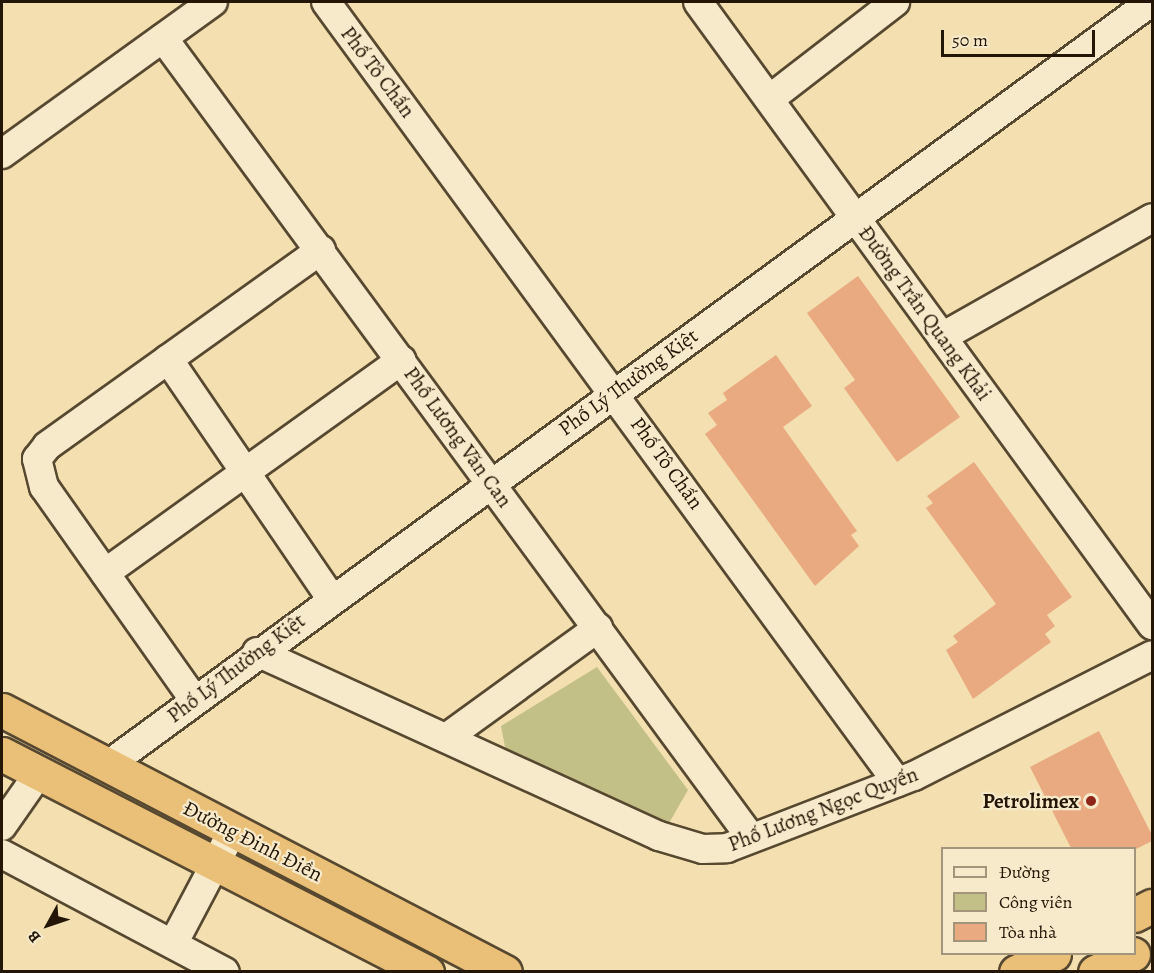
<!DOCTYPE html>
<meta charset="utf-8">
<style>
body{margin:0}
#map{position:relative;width:1154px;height:973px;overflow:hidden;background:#f3dfaf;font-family:Alegreya,serif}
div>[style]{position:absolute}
.green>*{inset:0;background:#c2c086}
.building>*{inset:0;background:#e9aa81}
.roads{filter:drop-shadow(2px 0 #574830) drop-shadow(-2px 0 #574830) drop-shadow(0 2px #574830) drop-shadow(0 -2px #574830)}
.minor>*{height:28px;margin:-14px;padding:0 14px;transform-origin:14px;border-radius:14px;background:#f7eacb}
.highway>*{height:33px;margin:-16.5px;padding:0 16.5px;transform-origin:16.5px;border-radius:16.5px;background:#eac078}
.dots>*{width:16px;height:16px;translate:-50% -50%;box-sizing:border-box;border:3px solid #f7eacb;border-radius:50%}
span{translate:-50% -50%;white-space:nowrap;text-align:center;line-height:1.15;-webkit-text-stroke:4.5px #f7eacb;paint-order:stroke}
.street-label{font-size:21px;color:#231606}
.poi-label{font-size:21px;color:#231606;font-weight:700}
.right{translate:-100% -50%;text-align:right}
.frame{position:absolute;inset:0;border:3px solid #231606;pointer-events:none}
.legend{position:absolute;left:941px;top:847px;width:195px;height:108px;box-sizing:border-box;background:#f7eacb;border:2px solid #a2957c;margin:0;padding:8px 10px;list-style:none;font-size:18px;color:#231606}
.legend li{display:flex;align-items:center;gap:12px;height:30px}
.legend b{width:30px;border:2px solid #a2957c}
.north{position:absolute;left:18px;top:895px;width:60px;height:60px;-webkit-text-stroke:4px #f7eacb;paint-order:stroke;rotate:230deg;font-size:16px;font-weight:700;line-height:24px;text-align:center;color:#231606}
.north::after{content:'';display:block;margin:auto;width:21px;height:27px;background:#231606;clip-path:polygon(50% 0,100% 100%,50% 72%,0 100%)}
.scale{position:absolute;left:941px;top:30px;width:154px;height:27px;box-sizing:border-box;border:3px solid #231606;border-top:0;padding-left:8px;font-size:18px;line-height:21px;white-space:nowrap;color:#231606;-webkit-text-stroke:4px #f7eacb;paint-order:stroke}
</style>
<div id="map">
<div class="green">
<div style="clip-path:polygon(597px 667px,688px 790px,669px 823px,506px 752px,501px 726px)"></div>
</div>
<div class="building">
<div style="clip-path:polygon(858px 276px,960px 417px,897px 462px,844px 388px,855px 380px,807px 313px)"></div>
<div style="clip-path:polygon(776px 355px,812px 406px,783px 427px,857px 531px,851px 535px,859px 546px,815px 586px,705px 434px,717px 425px,708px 413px,727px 400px,723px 393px)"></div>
<div style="clip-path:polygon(974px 462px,1072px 597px,1047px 615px,1055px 626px,1045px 634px,1051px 642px,973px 699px,946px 650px,958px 642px,953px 636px,996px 604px,926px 508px,933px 503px,927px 496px)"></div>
<div style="clip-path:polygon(1099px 731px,1152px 835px,1152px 841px,1134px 850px,1071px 848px,1030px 767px)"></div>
</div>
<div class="roads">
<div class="minor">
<div style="left:326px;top:2px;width:967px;rotate:53.79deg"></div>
<div style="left:698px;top:2px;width:771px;rotate:53.92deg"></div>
<div style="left:163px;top:38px;width:993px;rotate:53.68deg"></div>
<div style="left:771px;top:98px;width:157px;rotate:-37.7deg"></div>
<div style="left:2px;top:154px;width:260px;rotate:-35.8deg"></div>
<div style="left:942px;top:337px;width:241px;rotate:-29.5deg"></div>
<div style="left:168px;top:359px;width:289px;rotate:55.7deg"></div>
<div style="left:105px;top:573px;width:365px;rotate:-35.7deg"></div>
<div style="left:257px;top:652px;width:442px;rotate:24.6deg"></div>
<div style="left:659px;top:836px;width:46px;rotate:16.5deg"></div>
<div style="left:703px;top:849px;width:24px;rotate:-2deg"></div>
<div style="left:727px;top:848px;width:200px;rotate:-21.1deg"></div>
<div style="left:914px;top:776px;width:267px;rotate:-26.9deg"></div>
<div style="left:193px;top:698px;width:258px;rotate:-125.2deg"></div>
<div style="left:44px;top:487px;width:29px;rotate:-104deg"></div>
<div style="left:37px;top:459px;width:16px;rotate:-52deg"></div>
<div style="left:47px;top:446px;width:337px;rotate:-35.6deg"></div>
<div style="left:446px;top:738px;width:188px;rotate:-35.9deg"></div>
<div style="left:108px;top:765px;width:1292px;rotate:-36.19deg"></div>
<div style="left:2px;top:826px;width:65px;rotate:-55.1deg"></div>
<div style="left:2px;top:854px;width:252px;rotate:27.9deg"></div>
<div style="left:173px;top:944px;width:129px;rotate:-62.2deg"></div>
</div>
<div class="highway">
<div style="left:2px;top:710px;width:567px;rotate:27.51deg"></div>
<div style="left:2px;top:754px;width:478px;rotate:27.2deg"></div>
<div style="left:1134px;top:915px;width:20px;rotate:-27deg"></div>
<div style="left:1016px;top:972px;width:42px;rotate:-25.3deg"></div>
<div style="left:1095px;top:972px;width:42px;rotate:-25.3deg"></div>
</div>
</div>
<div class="dots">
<div style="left:1091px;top:801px;background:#8f2418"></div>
</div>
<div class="street-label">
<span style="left:378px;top:72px;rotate:53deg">Phố Tô Chấn</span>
<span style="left:925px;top:313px;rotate:54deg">Đường Trần Quang Khải</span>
<span style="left:628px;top:382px;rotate:-36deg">Phố Lý Thường Kiệt</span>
<span style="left:458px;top:437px;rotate:54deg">Phố Lương Văn Can</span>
<span style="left:667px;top:463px;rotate:54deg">Phố Tô Chấn</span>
<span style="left:236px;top:668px;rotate:-37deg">Phố Lý Thường Kiệt</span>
<span style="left:823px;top:809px;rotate:-21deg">Phố Lương Ngọc Quyến</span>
<span style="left:253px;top:841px;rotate:27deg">Đường Đinh Điền</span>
</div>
<div class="poi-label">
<span class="right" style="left:1079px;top:801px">Petrolimex</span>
</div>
<div class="frame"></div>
<ul class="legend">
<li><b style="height:8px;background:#f7eacb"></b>Đường</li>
<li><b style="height:16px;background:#c2c086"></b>Công viên</li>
<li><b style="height:16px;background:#e9aa81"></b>Tòa nhà</li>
</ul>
<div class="north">B</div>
<div class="scale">50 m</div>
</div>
